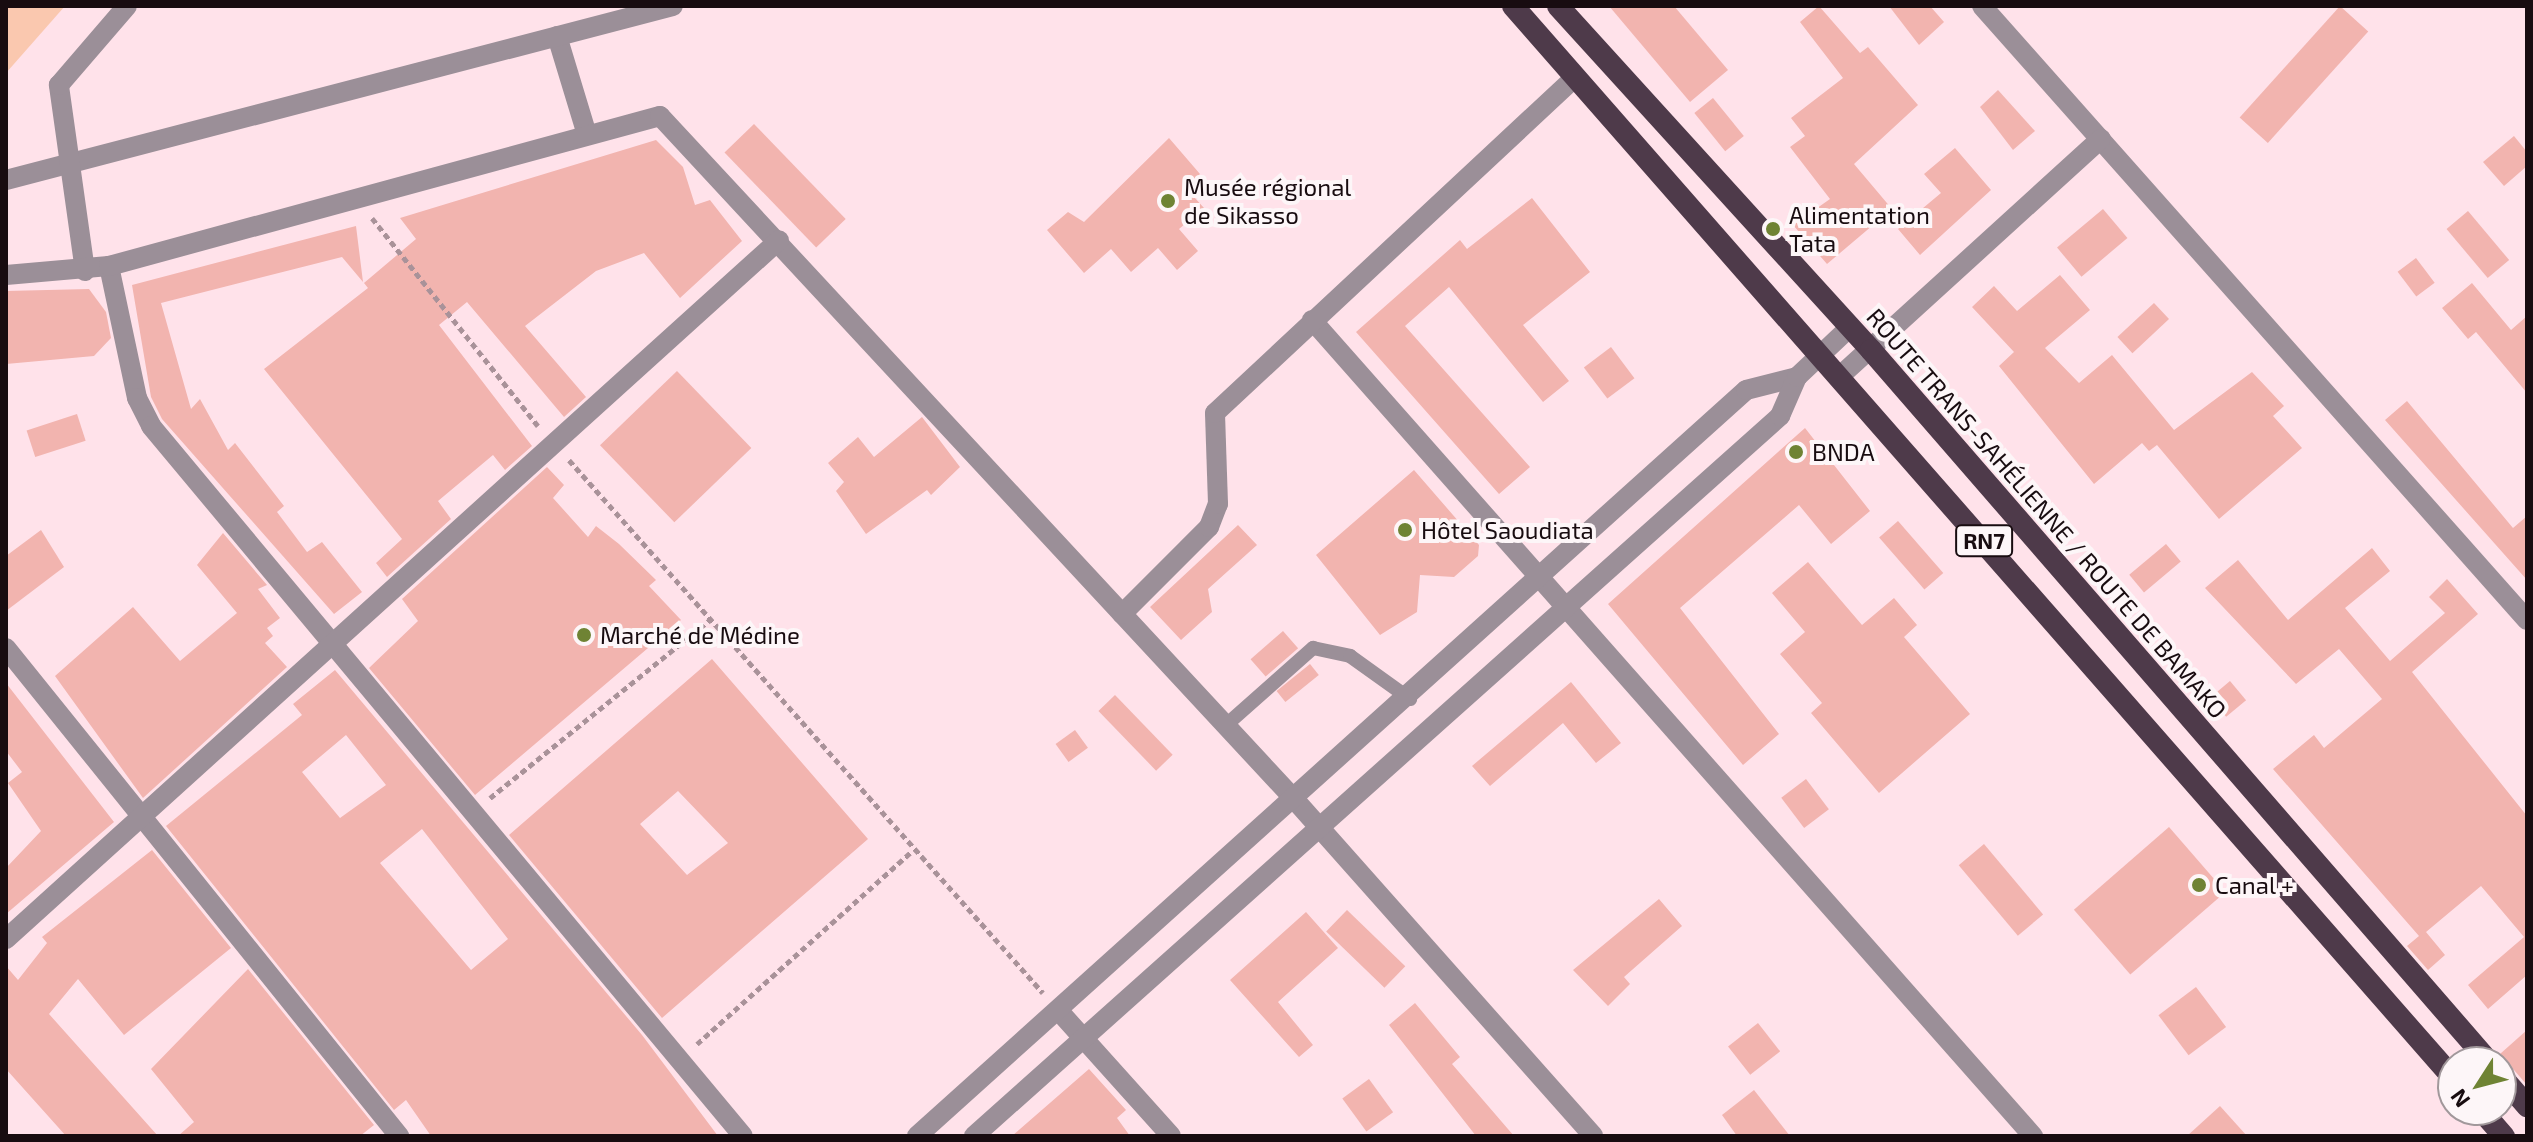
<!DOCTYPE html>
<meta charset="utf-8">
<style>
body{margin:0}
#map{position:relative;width:2533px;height:1142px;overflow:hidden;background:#ffe2ea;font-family:"Exo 2",sans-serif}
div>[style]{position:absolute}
.green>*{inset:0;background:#fac8af}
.building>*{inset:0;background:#f2b4af;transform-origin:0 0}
.path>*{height:5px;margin-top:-2.5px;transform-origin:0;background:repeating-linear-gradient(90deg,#a99299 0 6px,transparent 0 10px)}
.service>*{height:14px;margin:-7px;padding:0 7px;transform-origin:7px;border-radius:7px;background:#9b8f98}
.minor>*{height:20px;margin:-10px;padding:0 10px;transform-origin:10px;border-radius:10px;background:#9b8f98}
.tertiary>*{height:20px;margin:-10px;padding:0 10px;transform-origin:10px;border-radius:10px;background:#9b8f98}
.trunk>*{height:22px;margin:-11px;padding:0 11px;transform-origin:11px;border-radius:11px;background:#4e3a4a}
.dots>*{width:22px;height:22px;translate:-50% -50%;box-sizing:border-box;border:4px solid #fdf6f8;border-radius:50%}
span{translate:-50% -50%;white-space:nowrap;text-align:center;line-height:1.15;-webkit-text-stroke:8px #fdf6f8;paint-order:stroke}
.shield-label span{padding:2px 6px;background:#fdf6f8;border:2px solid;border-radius:6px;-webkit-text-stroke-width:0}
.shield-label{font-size:22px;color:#180c10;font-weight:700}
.poi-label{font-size:24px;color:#180c10}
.left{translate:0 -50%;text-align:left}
.street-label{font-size:24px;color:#180c10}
.frame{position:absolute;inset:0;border:8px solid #180c10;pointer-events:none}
.north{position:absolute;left:2437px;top:1046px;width:80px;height:80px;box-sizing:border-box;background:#fdf6f8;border:2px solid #a1989b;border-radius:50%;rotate:234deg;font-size:22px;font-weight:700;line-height:32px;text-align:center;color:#180c10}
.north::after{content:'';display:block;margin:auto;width:28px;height:36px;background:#6f8334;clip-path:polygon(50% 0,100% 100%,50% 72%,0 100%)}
</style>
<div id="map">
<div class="green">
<div style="clip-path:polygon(6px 6px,65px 6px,6px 73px)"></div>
</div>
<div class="building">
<div style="clip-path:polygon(1609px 6px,1674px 6px,1728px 70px,1690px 102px)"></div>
<div style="clip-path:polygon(1819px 6px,1860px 53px,1868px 47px,1918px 105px,1854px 164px,1892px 209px,1827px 264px,1793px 225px,1830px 199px,1790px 147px,1805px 136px,1791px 118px,1843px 78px,1800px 22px)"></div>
<div style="clip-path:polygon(1889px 6px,1930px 6px,1944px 22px,1919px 45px)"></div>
<div style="left:2340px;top:6px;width:38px;height:150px;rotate:42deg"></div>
<div style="clip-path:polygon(1998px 90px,2035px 131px,2013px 150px,1980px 107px)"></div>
<div style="left:1713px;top:98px;width:49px;height:24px;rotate:51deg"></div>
<div style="left:754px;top:124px;width:132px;height:41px;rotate:46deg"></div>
<div style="clip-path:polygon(2514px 136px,2527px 152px,2527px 166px,2504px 186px,2483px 162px)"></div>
<div style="clip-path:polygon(1169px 138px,1200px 174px,1185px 187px,1204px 208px,1179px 229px,1198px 251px,1177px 270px,1158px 248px,1131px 272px,1111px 249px,1084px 273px,1047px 230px,1068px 212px,1084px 222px)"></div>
<div style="clip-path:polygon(656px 140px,683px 167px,695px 205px,710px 200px,742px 241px,680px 298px,644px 253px,596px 271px,525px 326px,586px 397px,564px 417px,467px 302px,439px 325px,532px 446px,505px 470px,493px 455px,438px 501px,451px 519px,387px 577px,376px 563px,402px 539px,264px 369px,368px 288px,364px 283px,416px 239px,400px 218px)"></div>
<div style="clip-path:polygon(1955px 148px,1991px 190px,1920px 255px,1898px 229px,1941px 193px,1924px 174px)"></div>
<div style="clip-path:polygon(1532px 198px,1590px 272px,1523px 325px,1569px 381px,1543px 402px,1449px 287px,1405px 326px,1530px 467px,1499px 494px,1356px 332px,1460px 240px,1467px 249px)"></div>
<div style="left:2103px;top:209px;width:38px;height:60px;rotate:50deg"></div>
<div style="left:2468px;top:211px;width:64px;height:28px;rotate:50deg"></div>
<div style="clip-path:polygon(356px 226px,363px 282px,342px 257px,161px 303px,191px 409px,200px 399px,228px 450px,235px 443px,284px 506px,277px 512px,307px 552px,322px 542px,362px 592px,334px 614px,162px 419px,151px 397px,132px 285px)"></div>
<div style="left:2416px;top:258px;width:31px;height:23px;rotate:53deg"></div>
<div style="clip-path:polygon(2060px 275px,2090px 310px,2045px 348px,2079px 383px,2112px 355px,2174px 430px,2252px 372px,2284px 406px,2273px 416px,2302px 448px,2219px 519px,2157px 445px,2149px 451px,2142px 443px,2094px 484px,1999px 366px,2014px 352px,1972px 307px,1994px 286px,2017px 311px)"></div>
<div style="clip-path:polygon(2472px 283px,2511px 330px,2527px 316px,2527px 393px,2476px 332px,2468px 339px,2442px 308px)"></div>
<div style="clip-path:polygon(89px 289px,106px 312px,111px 338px,94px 356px,6px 364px,6px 291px)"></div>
<div style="left:2154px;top:303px;width:22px;height:50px;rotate:47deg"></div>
<div style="left:1611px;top:347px;width:39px;height:34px;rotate:53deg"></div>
<div style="left:677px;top:371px;width:107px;height:107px;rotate:46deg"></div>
<div style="clip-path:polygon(2407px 401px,2513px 528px,2527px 516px,2527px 580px,2385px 420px)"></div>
<div style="left:77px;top:414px;width:28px;height:53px;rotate:72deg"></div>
<div style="clip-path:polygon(922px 417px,960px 467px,931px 495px,927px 490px,866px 534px,836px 491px,844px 482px,828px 463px,858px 437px,874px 457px)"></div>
<div style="clip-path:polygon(1805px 428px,1870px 511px,1831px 544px,1799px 505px,1680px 608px,1779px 734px,1743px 765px,1608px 604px)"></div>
<div style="clip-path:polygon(547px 467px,564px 485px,553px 498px,588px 537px,596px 526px,619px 544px,656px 580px,649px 586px,681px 620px,475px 795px,369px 668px,418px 621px,402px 599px)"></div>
<div style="clip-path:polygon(1414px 470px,1479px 545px,1478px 556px,1454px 577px,1420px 575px,1417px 612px,1380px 635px,1316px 555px)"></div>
<div style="left:1898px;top:521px;width:69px;height:25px;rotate:49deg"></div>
<div style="clip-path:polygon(1238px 525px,1257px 545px,1208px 589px,1212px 612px,1181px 640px,1150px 607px)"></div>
<div style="clip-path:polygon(41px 530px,64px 567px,6px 611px,6px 556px)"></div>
<div style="clip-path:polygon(223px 533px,267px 585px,258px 589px,280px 618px,267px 628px,273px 636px,265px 643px,287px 667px,143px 798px,55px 676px,133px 607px,180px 661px,237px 613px,197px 565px)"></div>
<div style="left:2166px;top:544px;width:23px;height:48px;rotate:50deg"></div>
<div style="clip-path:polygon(2372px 548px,2390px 571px,2345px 608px,2390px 661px,2445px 613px,2429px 597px,2447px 579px,2478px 614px,2412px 672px,2527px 816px,2527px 975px,2488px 1009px,2468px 985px,2524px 937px,2481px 886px,2426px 932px,2445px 955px,2428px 970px,2407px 946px,2419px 936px,2273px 769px,2314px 735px,2324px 748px,2382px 699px,2339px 649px,2296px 684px,2205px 588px,2238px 560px,2288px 620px)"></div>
<div style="clip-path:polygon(1808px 562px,1862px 625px,1894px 598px,1917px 625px,1904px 637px,1970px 714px,1879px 793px,1811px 713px,1822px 703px,1780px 654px,1805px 632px,1772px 593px)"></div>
<div style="left:1283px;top:631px;width:23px;height:43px;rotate:49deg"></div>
<div style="clip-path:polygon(evenodd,712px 659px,868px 839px,662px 1018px,509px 835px,712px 659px,678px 791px,728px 843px,687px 875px,640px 824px,678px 791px)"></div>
<div style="left:1310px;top:664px;width:14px;height:43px;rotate:51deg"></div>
<div style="clip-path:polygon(evenodd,335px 670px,642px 1035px,718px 1136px,431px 1136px,406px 1100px,394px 1110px,166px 826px,302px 715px,293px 704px,335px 670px,346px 735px,386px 785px,340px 818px,302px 772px,346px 735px,335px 670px,422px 829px,508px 939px,471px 970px,380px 863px,422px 829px)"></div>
<div style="left:2230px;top:681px;width:25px;height:26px;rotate:50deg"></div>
<div style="clip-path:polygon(1571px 682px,1621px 743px,1596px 763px,1563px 723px,1490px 786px,1472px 766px)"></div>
<div style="clip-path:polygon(6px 683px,114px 822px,6px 914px,6px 868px,41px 831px,8px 783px,22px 772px,6px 751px)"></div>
<div style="left:1115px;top:695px;width:83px;height:23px;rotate:46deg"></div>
<div style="left:1075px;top:730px;width:22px;height:24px;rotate:54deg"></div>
<div style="left:1806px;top:779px;width:38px;height:31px;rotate:53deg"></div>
<div style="left:2169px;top:827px;width:86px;height:126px;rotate:49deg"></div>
<div style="left:1984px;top:844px;width:92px;height:33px;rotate:50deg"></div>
<div style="clip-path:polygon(152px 850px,231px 948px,124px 1035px,78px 979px,49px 1014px,158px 1136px,66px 1136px,6px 1069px,6px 966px,18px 980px,47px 943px,42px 937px)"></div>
<div style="clip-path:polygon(1659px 899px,1682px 926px,1624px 977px,1630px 984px,1608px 1006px,1573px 970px)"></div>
<div style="left:1347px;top:910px;width:81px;height:30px;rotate:44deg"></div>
<div style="clip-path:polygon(1306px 912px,1338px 948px,1278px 1002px,1313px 1045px,1299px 1057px,1230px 980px)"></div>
<div style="clip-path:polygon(248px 969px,374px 1125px,360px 1136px,178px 1136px,194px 1122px,151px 1069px)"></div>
<div style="left:2196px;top:987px;width:50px;height:47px;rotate:53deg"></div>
<div style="clip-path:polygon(1415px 1003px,1460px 1057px,1452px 1064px,1514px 1136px,1476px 1136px,1389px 1025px)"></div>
<div style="left:1758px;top:1023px;width:36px;height:38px;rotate:52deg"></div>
<div style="clip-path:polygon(2527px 1030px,2527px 1085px,2500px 1054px)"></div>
<div style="clip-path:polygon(1089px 1069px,1126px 1110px,1117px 1118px,1130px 1136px,1012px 1136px)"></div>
<div style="left:1369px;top:1079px;width:41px;height:33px;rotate:54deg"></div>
<div style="clip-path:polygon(1754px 1090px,1790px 1136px,1737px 1136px,1722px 1115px)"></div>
<div style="clip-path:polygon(2220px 1106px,2247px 1136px,2187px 1136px)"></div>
</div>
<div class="path">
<div style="left:372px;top:218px;width:266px;rotate:51.4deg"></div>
<div style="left:569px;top:460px;width:713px;rotate:48.35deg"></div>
<div style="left:490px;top:798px;width:283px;rotate:-39deg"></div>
<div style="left:697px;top:1044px;width:290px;rotate:-41.9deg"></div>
</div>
<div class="service">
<div style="left:1225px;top:726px;width:118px;rotate:-41.6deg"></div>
<div style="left:1313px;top:648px;width:38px;rotate:12deg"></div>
<div style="left:1350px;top:656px;width:74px;rotate:35.6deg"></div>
</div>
<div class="minor">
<div style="left:1982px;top:6px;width:821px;rotate:48.41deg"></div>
<div style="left:557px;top:36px;width:103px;rotate:73.1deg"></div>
<div style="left:6px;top:180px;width:689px;rotate:-14.62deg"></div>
<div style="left:109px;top:266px;width:135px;rotate:78deg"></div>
<div style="left:137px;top:398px;width:31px;rotate:63deg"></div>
<div style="left:151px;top:426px;width:924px;rotate:50.18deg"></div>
<div style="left:85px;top:271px;width:188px;rotate:-98deg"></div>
<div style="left:59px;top:85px;width:104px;rotate:-49.3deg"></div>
<div style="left:6px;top:275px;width:103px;rotate:-5deg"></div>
<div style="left:109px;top:266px;width:571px;rotate:-15.23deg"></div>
<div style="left:660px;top:116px;width:933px;rotate:47.13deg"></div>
<div style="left:1295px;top:800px;width:449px;rotate:48.4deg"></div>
<div style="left:1312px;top:320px;width:1089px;rotate:48.54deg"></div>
<div style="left:1839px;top:377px;width:354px;rotate:-42.3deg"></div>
<div style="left:1122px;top:614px;width:123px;rotate:-45deg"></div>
<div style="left:1209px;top:527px;width:25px;rotate:-69deg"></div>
<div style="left:1218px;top:504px;width:91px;rotate:-91.9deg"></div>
<div style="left:1215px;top:413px;width:492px;rotate:-43deg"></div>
<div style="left:6px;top:648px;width:627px;rotate:51.15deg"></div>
<div style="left:6px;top:939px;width:1042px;rotate:-42.12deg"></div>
<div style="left:1058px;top:1010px;width:169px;rotate:48.1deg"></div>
</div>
<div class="tertiary">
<div style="left:917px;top:1136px;width:1115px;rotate:-41.98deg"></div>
<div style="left:1746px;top:390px;width:53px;rotate:-14.3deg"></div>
<div style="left:974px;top:1136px;width:1081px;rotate:-41.77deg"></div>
<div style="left:1780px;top:416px;width:43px;rotate:-66.4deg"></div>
<div style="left:1797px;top:377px;width:73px;rotate:-43.3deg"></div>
</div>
<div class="trunk">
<div style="left:1513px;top:6px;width:1426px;rotate:48.75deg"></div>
<div style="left:1558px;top:6px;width:465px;rotate:47.7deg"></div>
<div style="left:1871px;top:350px;width:943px;rotate:49.04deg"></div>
<div style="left:2501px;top:1076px;width:40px;rotate:49deg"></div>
<div style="left:2481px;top:1110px;width:35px;rotate:49deg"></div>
</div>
<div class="dots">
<div style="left:1168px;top:201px;background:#6f8334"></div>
<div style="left:1773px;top:229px;background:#6f8334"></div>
<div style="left:1796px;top:452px;background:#6f8334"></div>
<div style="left:1405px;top:530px;background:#6f8334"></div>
<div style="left:584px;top:635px;background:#6f8334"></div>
<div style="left:2199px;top:885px;background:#6f8334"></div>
</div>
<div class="shield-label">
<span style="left:1984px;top:541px">RN7</span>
</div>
<div class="poi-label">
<span class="left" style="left:1184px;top:201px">Musée régional<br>de Sikasso</span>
<span class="left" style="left:1789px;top:229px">Alimentation<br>Tata</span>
<span class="left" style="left:1812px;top:452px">BNDA</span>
<span class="left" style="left:1421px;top:530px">Hôtel Saoudiata</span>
<span class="left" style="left:600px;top:635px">Marché de Médine</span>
<span class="left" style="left:2215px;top:885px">Canal +</span>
</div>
<div class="street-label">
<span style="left:2047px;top:513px;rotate:49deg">ROUTE TRANS-SAHÉLIENNE / ROUTE DE BAMAKO</span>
</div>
<div class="frame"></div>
<div class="north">N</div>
</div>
